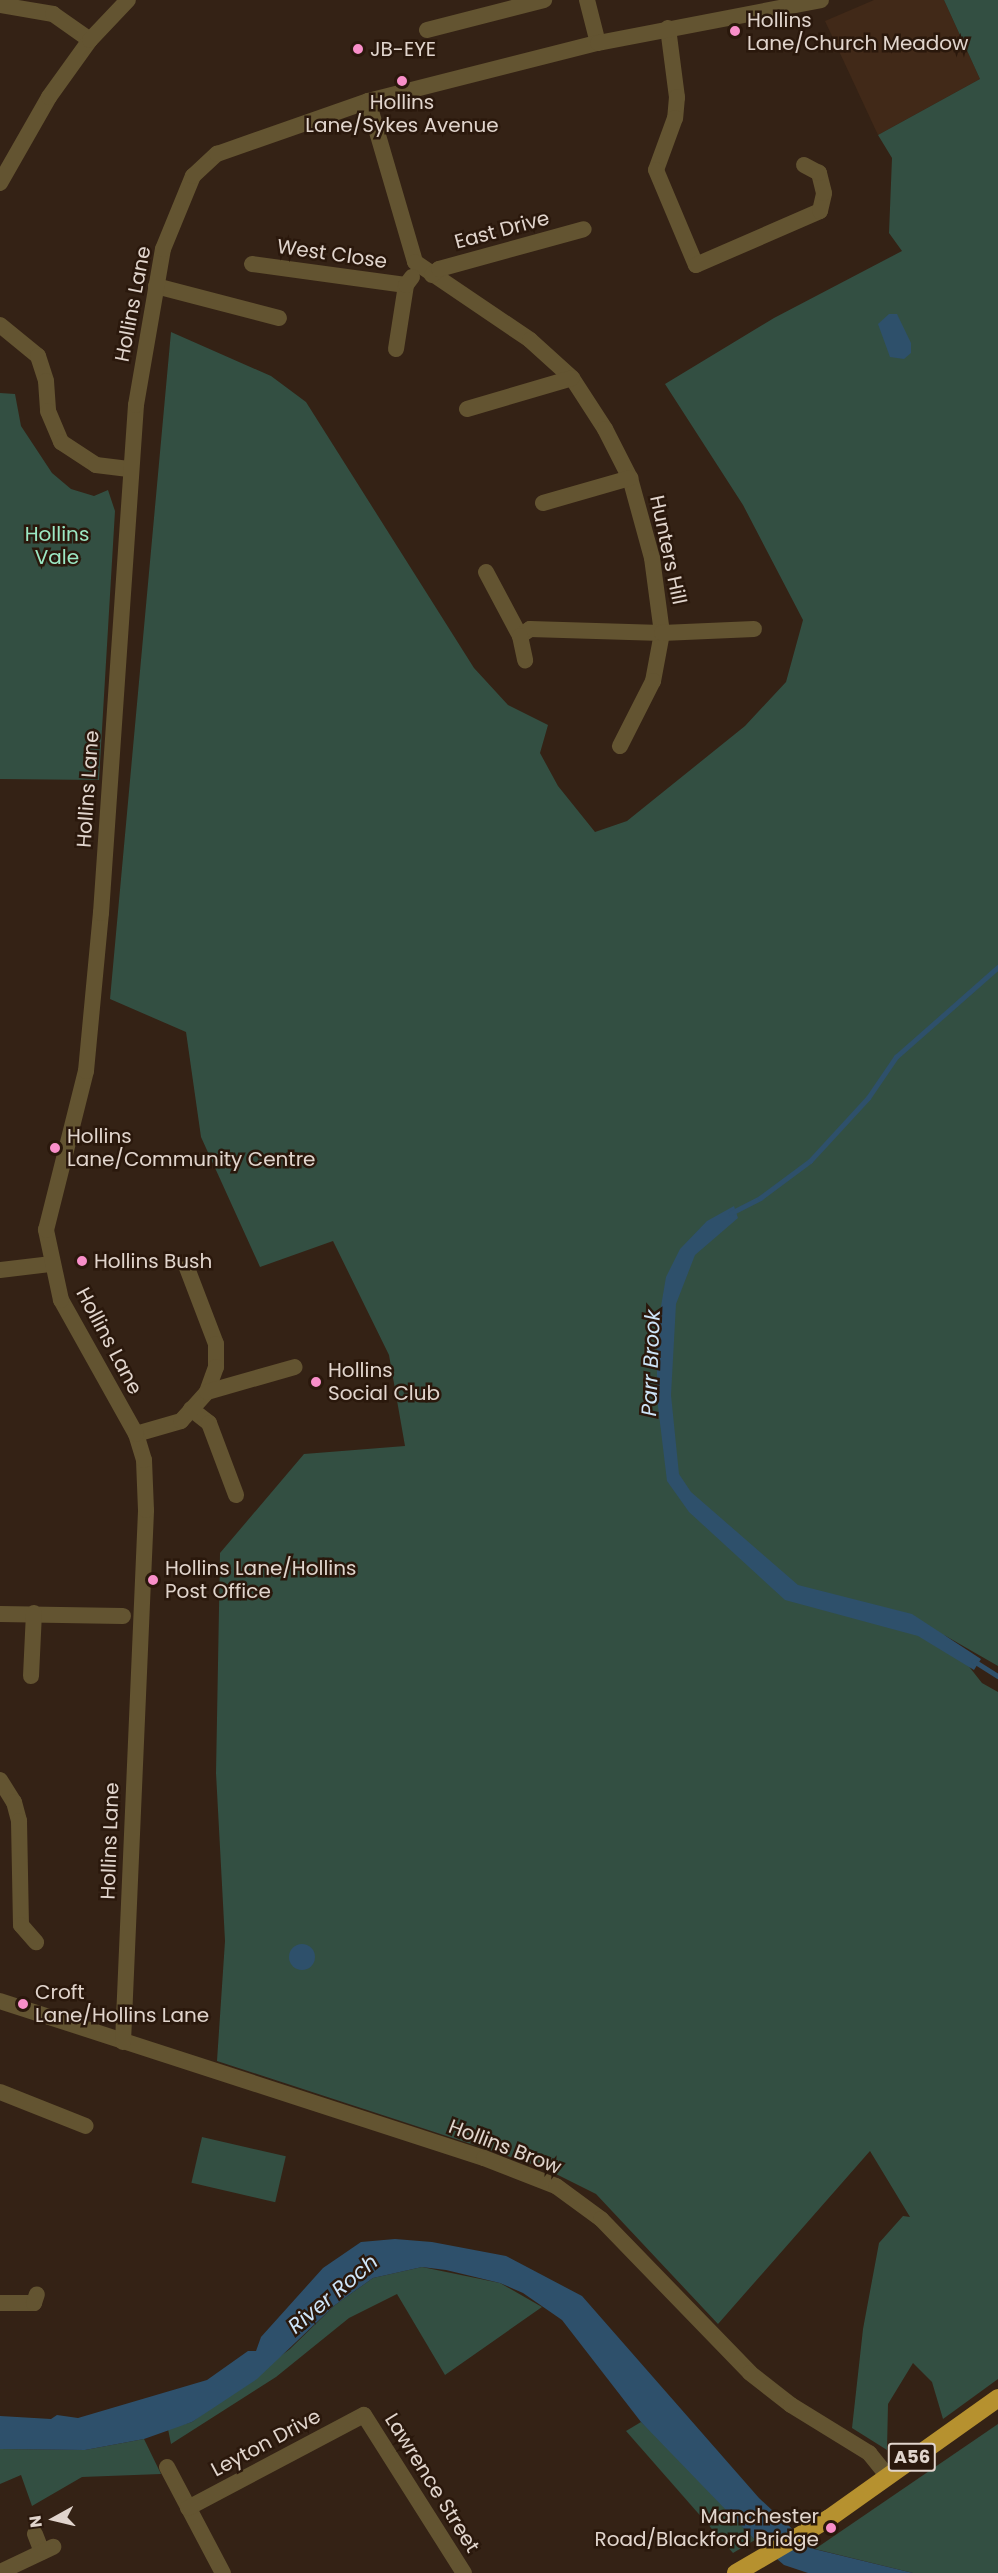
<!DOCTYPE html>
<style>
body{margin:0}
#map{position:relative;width:998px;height:2573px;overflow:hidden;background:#342215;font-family:Poppins,sans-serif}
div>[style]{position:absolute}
.built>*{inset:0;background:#412918}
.green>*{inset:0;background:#334f42;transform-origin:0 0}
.water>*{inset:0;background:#2e506b}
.round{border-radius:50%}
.stream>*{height:4.5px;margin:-2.25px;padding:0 2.25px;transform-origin:2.25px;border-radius:2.25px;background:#2e506b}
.minor>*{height:16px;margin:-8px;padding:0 8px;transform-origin:8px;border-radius:8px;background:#635431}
.highway>*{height:18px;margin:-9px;padding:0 9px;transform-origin:9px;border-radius:9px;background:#b6912f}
.dots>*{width:16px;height:16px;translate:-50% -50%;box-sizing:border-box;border:3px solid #2a180c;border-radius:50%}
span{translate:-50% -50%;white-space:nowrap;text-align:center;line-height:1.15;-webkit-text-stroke:5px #2a180c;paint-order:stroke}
.shield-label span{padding:2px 4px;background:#2a180c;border:2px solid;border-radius:4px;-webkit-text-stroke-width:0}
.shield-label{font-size:18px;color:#e1d5cd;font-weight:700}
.poi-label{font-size:20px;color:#e1d5cd}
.left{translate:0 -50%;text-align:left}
.right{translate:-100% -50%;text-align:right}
.street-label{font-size:20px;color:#e1d5cd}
.park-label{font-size:20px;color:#9ce8c4}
.water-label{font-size:21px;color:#cee5f9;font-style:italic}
.north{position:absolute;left:24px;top:2489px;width:60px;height:60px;-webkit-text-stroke:4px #2a180c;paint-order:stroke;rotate:262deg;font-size:16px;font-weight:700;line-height:24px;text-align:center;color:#e1d5cd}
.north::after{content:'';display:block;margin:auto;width:21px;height:27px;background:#e1d5cd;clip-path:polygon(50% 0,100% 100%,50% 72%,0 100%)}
</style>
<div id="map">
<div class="built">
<div style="clip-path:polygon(874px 0,944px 0,980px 79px,878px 135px,825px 21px)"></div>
</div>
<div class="green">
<div style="clip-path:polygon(944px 0,998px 0,998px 1666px,944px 1635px,982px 1683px,998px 1692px,998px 2379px,943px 2419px,932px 2382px,913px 2363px,888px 2404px,887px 2450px,852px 2428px,863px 2329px,879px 2243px,903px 2216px,910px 2217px,870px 2151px,718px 2324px,596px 2194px,544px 2168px,217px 2061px,225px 1941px,216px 1773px,220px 1553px,304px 1454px,405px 1446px,389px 1355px,333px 1241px,260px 1267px,201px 1137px,186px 1032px,110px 999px,171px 332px,271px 376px,306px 402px,474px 668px,508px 705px,548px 725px,540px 753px,558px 786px,595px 832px,627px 821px,745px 726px,786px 682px,803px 620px,743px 505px,665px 384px,774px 318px,902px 251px,889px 233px,892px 158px,878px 135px,980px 79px)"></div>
<div style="clip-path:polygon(0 393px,15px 394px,21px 426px,52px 473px,71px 489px,94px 496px,108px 490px,115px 511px,99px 780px,0 779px)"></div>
<div style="left:202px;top:2137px;width:86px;height:47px;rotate:13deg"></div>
<div style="clip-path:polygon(422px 2267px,500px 2283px,542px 2307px,445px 2375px,397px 2294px,349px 2318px,276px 2377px,171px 2444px,168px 2429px,192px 2422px,290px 2349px,335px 2305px,373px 2278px)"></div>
<div style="clip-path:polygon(641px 2422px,662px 2441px,755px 2540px,733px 2553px,626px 2431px)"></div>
<div style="clip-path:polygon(998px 2424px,998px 2573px,913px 2573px,815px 2549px)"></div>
<div style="clip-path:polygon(144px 2439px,161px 2474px,82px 2477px,32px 2506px,21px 2475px,0 2484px,0 2449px,85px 2450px)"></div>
</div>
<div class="water">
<div style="clip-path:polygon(889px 314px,897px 314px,911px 343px,911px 353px,904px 359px,890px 357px,878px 324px)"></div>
<div style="clip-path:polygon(734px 1206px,738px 1218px,695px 1255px,676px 1304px,671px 1395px,679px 1474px,691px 1492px,798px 1585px,912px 1614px,981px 1659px,974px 1670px,918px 1636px,785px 1600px,689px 1512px,667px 1481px,657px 1398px,657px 1330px,666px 1277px,680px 1249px,707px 1221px)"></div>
<div class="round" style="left:289px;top:1944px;width:26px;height:26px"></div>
<div style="clip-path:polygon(395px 2239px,432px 2242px,506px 2256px,582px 2296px,759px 2498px,814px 2549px,913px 2573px,808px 2573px,784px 2565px,755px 2540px,641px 2422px,562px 2320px,523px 2293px,500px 2283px,446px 2270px,422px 2267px,373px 2278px,335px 2305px,257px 2379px,192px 2422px,144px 2439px,85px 2450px,0 2449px,0 2416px,51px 2419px,57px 2415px,78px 2418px,207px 2380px,248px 2351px,256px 2351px,261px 2337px,323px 2268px,361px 2242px)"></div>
</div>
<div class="stream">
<div style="left:731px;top:1213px;width:33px;rotate:-27deg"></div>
<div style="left:760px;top:1198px;width:62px;rotate:-36.5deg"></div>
<div style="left:810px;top:1161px;width:86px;rotate:-47.4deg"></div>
<div style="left:868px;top:1098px;width:50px;rotate:-55.7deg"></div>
<div style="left:896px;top:1057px;width:136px;rotate:-41.4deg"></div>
<div style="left:974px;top:1661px;width:28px;rotate:32deg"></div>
</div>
<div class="minor">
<div style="left:587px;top:0;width:44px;rotate:75.7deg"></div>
<div style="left:0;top:5px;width:54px;rotate:9.6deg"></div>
<div style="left:53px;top:14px;width:45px;rotate:35.1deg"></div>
<div style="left:668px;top:28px;width:70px;rotate:82.6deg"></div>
<div style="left:677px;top:97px;width:21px;rotate:95deg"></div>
<div style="left:675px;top:118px;width:55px;rotate:110.1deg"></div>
<div style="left:656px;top:170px;width:103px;rotate:67.2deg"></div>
<div style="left:696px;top:265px;width:135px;rotate:-23.5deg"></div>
<div style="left:820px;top:211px;width:18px;rotate:-77deg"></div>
<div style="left:824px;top:193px;width:21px;rotate:-104deg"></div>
<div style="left:819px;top:173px;width:17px;rotate:-152deg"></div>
<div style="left:427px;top:30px;width:121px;rotate:-14.4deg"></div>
<div style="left:368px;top:101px;width:168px;rotate:73.7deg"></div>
<div style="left:415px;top:262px;width:139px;rotate:34.1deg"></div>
<div style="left:530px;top:340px;width:57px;rotate:42.1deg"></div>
<div style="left:572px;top:378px;width:61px;rotate:57.1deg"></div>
<div style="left:605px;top:429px;width:55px;rotate:63deg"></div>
<div style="left:630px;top:478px;width:83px;rotate:74.6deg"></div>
<div style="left:652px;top:558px;width:76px;rotate:82.4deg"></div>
<div style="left:662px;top:633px;width:49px;rotate:100.6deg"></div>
<div style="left:653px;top:681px;width:73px;rotate:116.9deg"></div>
<div style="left:0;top:183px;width:99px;rotate:-60.3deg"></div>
<div style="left:49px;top:97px;width:70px;rotate:-54.3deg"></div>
<div style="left:90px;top:40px;width:55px;rotate:-46.5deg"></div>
<div style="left:252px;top:264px;width:155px;rotate:7.8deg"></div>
<div style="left:432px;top:275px;width:9px;rotate:-41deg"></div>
<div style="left:439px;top:269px;width:150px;rotate:-15.4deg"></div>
<div style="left:156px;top:286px;width:127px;rotate:14.6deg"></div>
<div style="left:0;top:325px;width:49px;rotate:39.2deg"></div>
<div style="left:38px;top:356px;width:26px;rotate:72deg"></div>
<div style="left:46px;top:381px;width:30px;rotate:86deg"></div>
<div style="left:48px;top:411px;width:34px;rotate:67deg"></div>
<div style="left:61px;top:442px;width:42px;rotate:33.3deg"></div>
<div style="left:96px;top:465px;width:35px;rotate:7deg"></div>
<div style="left:396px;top:349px;width:65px;rotate:-81.1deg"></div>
<div style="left:406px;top:285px;width:10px;rotate:-53deg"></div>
<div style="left:467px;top:409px;width:109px;rotate:-16.4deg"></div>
<div style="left:543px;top:503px;width:91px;rotate:-16deg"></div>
<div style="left:486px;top:572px;width:72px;rotate:62deg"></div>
<div style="left:520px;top:636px;width:12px;rotate:-35deg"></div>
<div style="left:530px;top:629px;width:132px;rotate:1.7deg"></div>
<div style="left:662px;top:633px;width:92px;rotate:-2.5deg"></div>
<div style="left:520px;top:636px;width:25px;rotate:78deg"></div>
<div style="left:187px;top:1268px;width:81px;rotate:69.1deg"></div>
<div style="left:216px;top:1344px;width:23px;rotate:90deg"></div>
<div style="left:216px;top:1367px;width:27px;rotate:110deg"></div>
<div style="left:0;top:1270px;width:50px;rotate:-6.8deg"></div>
<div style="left:191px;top:1409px;width:23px;rotate:38deg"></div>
<div style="left:209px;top:1423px;width:77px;rotate:69.4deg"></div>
<div style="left:136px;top:1434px;width:47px;rotate:-16.1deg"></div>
<div style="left:181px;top:1421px;width:39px;rotate:-48deg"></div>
<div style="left:207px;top:1392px;width:91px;rotate:-15.9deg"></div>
<div style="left:0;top:1614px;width:123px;rotate:0.9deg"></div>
<div style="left:31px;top:1676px;width:63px;rotate:-87.3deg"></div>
<div style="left:0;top:1780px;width:26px;rotate:58deg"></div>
<div style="left:14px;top:1802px;width:20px;rotate:75deg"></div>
<div style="left:19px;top:1821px;width:104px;rotate:88.9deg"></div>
<div style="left:21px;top:1925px;width:23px;rotate:49deg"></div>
<div style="left:0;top:2001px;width:509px;rotate:17.97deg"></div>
<div style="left:484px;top:2158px;width:77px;rotate:21.3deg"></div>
<div style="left:556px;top:2186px;width:56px;rotate:36.3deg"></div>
<div style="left:601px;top:2219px;width:214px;rotate:45.9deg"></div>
<div style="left:750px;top:2373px;width:52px;rotate:38deg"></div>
<div style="left:791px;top:2405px;width:92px;rotate:31.6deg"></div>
<div style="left:869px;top:2453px;width:28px;rotate:51deg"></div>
<div style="left:123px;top:2042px;width:532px;rotate:-87.52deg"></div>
<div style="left:146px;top:1510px;width:50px;rotate:-92.3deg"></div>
<div style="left:144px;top:1460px;width:27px;rotate:-107deg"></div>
<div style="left:136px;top:1434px;width:154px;rotate:-119.2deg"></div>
<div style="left:61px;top:1300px;width:72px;rotate:-102.1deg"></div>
<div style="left:46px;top:1230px;width:164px;rotate:-75.9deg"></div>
<div style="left:86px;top:1071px;width:159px;rotate:-84.6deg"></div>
<div style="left:101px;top:913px;width:509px;rotate:-86.06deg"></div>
<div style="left:136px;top:405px;width:158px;rotate:-80.2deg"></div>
<div style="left:163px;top:249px;width:79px;rotate:-67.7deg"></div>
<div style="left:193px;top:176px;width:33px;rotate:-43deg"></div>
<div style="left:217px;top:154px;width:160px;rotate:-19.3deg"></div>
<div style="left:368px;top:101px;width:237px;rotate:-14.2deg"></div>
<div style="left:598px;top:43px;width:227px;rotate:-10.9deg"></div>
<div style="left:0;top:2092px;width:92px;rotate:21.6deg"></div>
<div style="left:0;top:2303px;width:34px"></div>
<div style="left:34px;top:2303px;width:9px;rotate:-72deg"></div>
<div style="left:167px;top:2467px;width:120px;rotate:62.2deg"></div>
<div style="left:188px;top:2508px;width:199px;rotate:-27.9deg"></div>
<div style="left:364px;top:2415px;width:187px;rotate:57.7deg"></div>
<div style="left:35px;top:2534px;width:19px;rotate:69deg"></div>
<div style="left:0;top:2572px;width:59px;rotate:-25.3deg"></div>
</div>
<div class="highway">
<div style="left:736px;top:2573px;width:107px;rotate:-30.4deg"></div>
<div style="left:828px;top:2519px;width:209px;rotate:-35.4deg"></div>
</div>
<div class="dots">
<div style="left:735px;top:31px;background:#f98fc9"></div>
<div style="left:358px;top:49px;background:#f98fc9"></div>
<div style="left:402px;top:81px;background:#f98fc9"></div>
<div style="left:55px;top:1148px;background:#f98fc9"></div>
<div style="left:82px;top:1261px;background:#f98fc9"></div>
<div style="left:316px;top:1382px;background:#f98fc9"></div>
<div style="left:153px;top:1580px;background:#f98fc9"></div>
<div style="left:23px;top:2004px;background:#f98fc9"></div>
<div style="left:831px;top:2528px;background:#f98fc9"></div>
</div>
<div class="shield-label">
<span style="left:912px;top:2457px">A56</span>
</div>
<div class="poi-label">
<span class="left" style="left:747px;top:32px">Hollins<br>Lane/Church Meadow</span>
<span class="left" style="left:370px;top:49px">JB-EYE</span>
<span style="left:402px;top:114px">Hollins<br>Lane/Sykes Avenue</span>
<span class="left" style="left:67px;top:1148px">Hollins<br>Lane/Community Centre</span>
<span class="left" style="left:94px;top:1261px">Hollins Bush</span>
<span class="left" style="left:328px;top:1382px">Hollins<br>Social Club</span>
<span class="left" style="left:165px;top:1580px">Hollins Lane/Hollins<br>Post Office</span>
<span class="left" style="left:35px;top:2004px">Croft<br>Lane/Hollins Lane</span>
<span class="right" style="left:819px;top:2528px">Manchester<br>Road/Blackford Bridge</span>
</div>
<div class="street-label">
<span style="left:502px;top:230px;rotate:-15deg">East Drive</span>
<span style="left:332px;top:254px;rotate:8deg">West Close</span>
<span style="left:133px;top:304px;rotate:-79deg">Hollins Lane</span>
<span style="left:668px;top:550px;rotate:78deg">Hunters Hill</span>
<span style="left:88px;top:789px;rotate:-86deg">Hollins Lane</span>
<span style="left:109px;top:1341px;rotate:62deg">Hollins Lane</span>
<span style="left:110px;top:1841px;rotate:-88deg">Hollins Lane</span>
<span style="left:505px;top:2147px;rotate:21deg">Hollins Brow</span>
<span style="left:266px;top:2443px;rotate:-28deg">Leyton Drive</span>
<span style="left:432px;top:2483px;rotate:58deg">Lawrence Street</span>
</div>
<div class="park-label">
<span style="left:57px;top:546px">Hollins<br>Vale</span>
</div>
<div class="water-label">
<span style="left:651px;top:1363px;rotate:-88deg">Parr Brook</span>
<span style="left:333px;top:2294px;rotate:-40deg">River Roch</span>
</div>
<div class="north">N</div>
</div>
